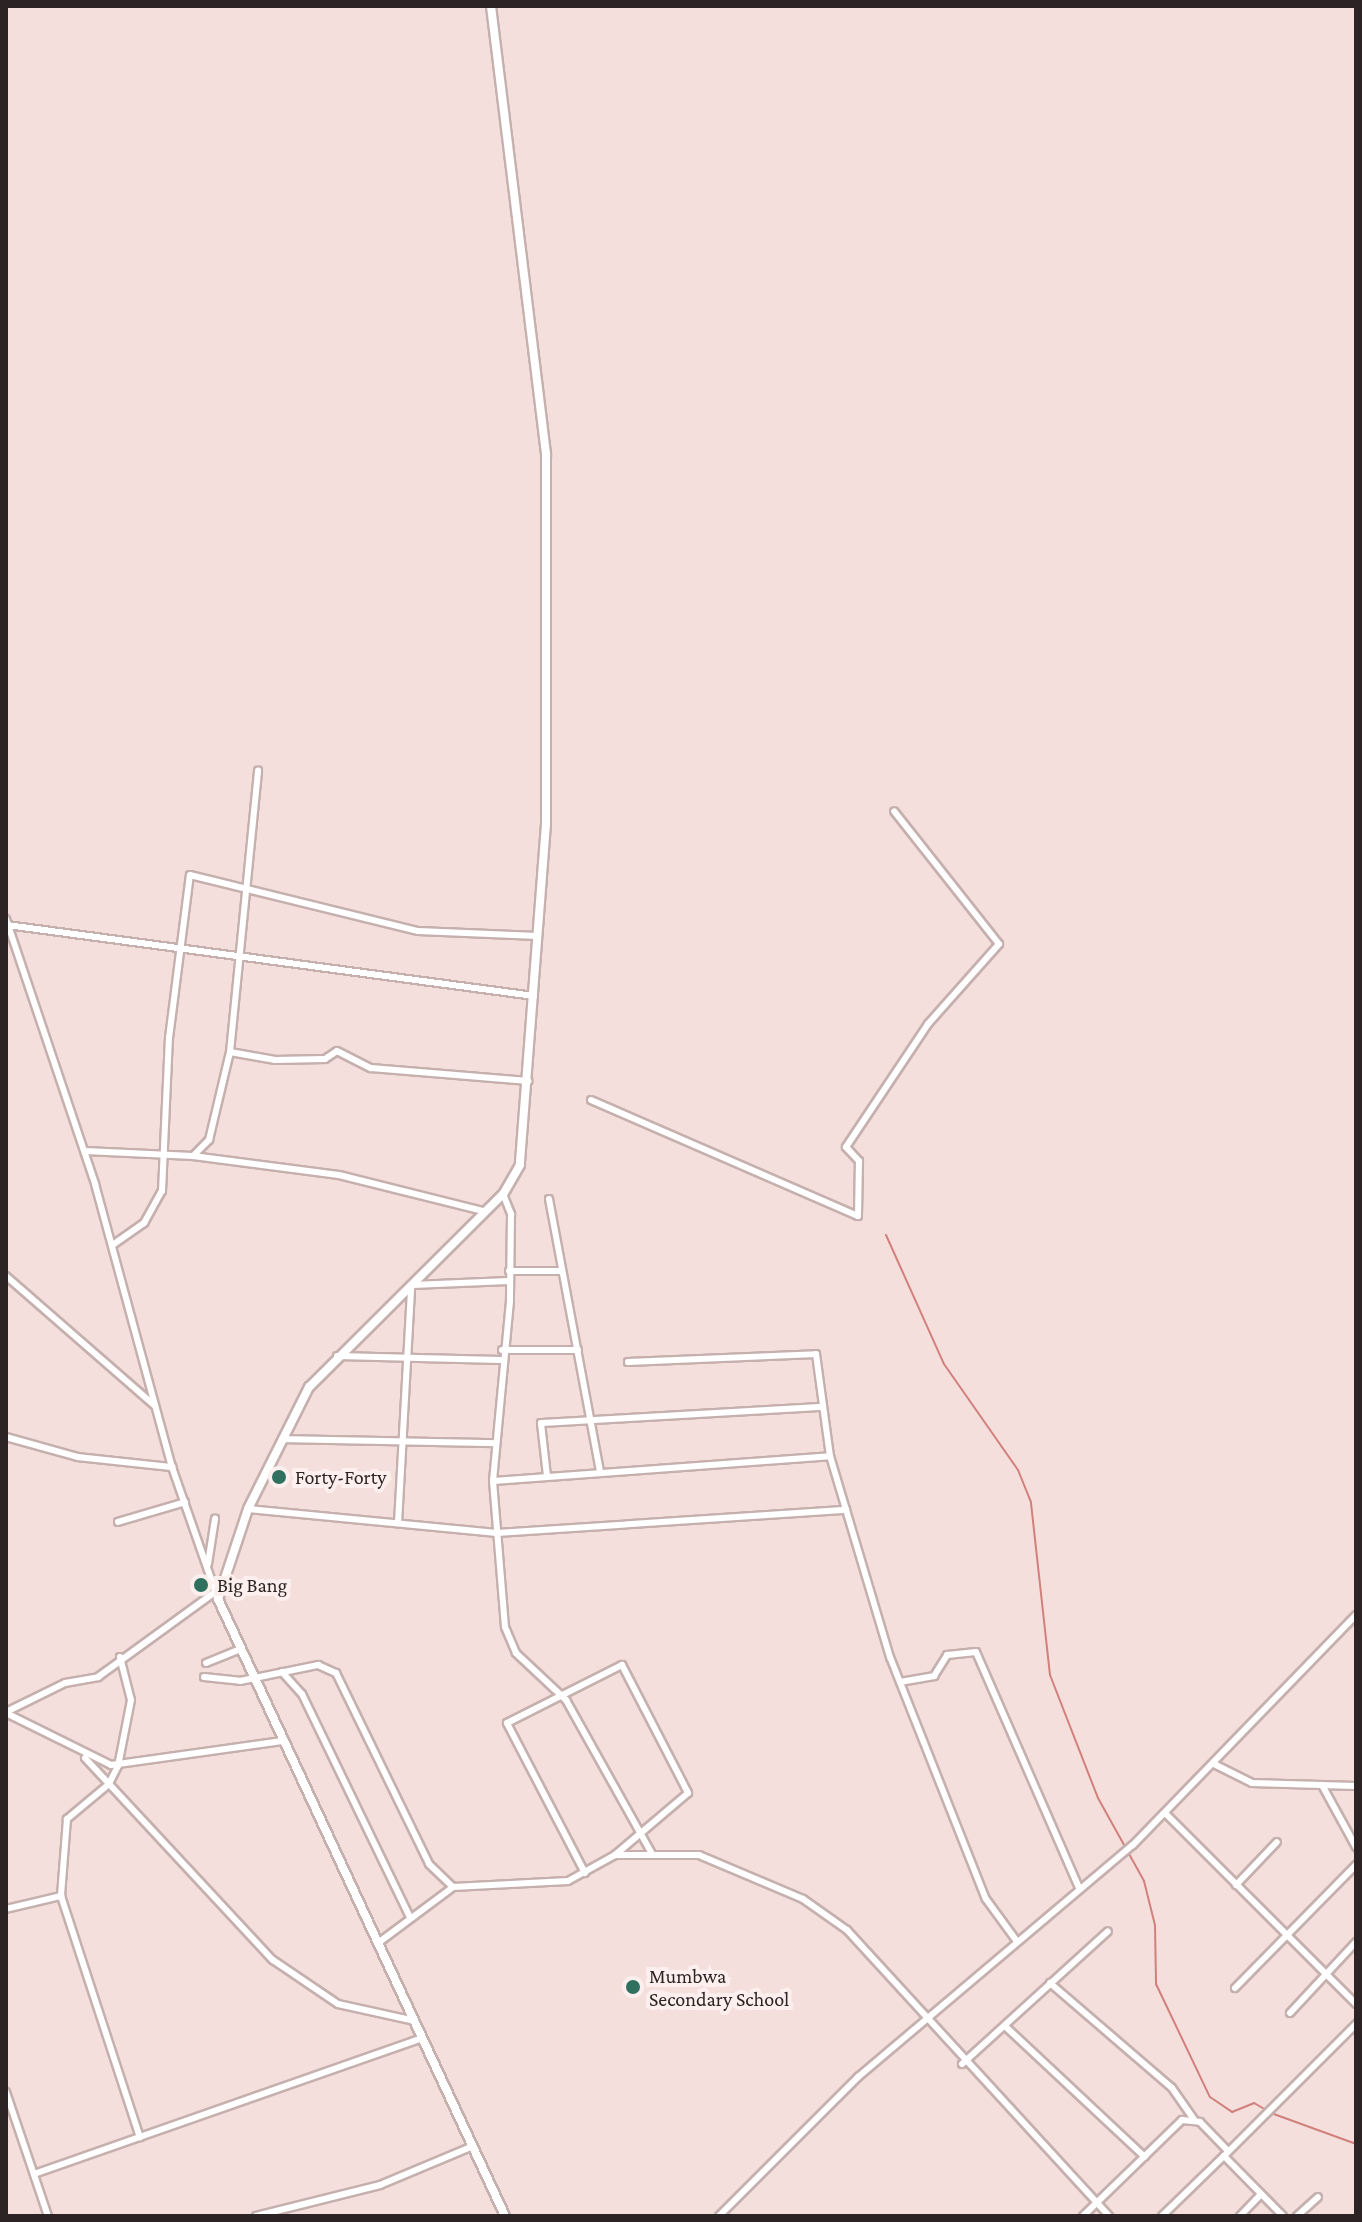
<!DOCTYPE html>
<style>
body{margin:0}
#map{position:relative;width:1362px;height:2222px;overflow:hidden;background:#f5dfdd;font-family:"Crimson Pro",serif}
div>[style]{position:absolute}
.stream>*{height:2px;margin:-1px;padding:0 1px;transform-origin:1px;border-radius:1px;background:#d1807b}
.roads{filter:drop-shadow(2px 0 #c5b0ae) drop-shadow(-2px 0 #c5b0ae) drop-shadow(0 2px #c5b0ae) drop-shadow(0 -2px #c5b0ae)}
.street>*{height:6px;margin:-3px;padding:0 3px;transform-origin:3px;border-radius:3px;background:#fff}
.secondary>*{height:8px;margin:-4px;padding:0 4px;transform-origin:4px;border-radius:4px;background:#fff}
.dots>*{width:22px;height:22px;translate:-50% -50%;box-sizing:border-box;border:4px solid #fcefee;border-radius:50%}
span{translate:-50% -50%;white-space:nowrap;text-align:center;line-height:1.15;-webkit-text-stroke:8px #fcefee;paint-order:stroke}
.poi-label{font-size:20px;color:#2c2424}
.left{translate:0 -50%;text-align:left}
.frame{position:absolute;inset:0;border:8px solid #2c2424;pointer-events:none}
</style>
<div id="map">
<div class="stream">
<div style="left:886px;top:1235px;width:141px;rotate:65.8deg"></div>
<div style="left:944px;top:1364px;width:129px;rotate:55.1deg"></div>
<div style="left:1018px;top:1470px;width:35px;rotate:68deg"></div>
<div style="left:1031px;top:1503px;width:173px;rotate:83.7deg"></div>
<div style="left:1050px;top:1675px;width:132px;rotate:68.7deg"></div>
<div style="left:1098px;top:1798px;width:95px;rotate:61deg"></div>
<div style="left:1144px;top:1881px;width:45px;rotate:76deg"></div>
<div style="left:1155px;top:1925px;width:59px;rotate:89deg"></div>
<div style="left:1156px;top:1984px;width:125px;rotate:64.5deg"></div>
<div style="left:1210px;top:2097px;width:27px;rotate:34deg"></div>
<div style="left:1232px;top:2112px;width:24px;rotate:-22deg"></div>
<div style="left:1254px;top:2103px;width:14px;rotate:30deg"></div>
<div style="left:1271px;top:2113px;width:90px;rotate:20deg"></div>
</div>
<div class="roads">
<div class="street">
<div style="left:6px;top:919px;width:280px;rotate:71.4deg"></div>
<div style="left:95px;top:1184px;width:293px;rotate:74.8deg"></div>
<div style="left:172px;top:1467px;width:140px;rotate:70.8deg"></div>
<div style="left:7px;top:925px;width:532px;rotate:7.67deg"></div>
<div style="left:230px;top:1052px;width:46px;rotate:10.1deg"></div>
<div style="left:275px;top:1060px;width:50px;rotate:-1.1deg"></div>
<div style="left:325px;top:1059px;width:14px;rotate:-34deg"></div>
<div style="left:337px;top:1051px;width:38px;rotate:27deg"></div>
<div style="left:371px;top:1068px;width:158px;rotate:4.7deg"></div>
<div style="left:591px;top:1100px;width:291px;rotate:23.5deg"></div>
<div style="left:858px;top:1216px;width:55px;rotate:-89deg"></div>
<div style="left:859px;top:1161px;width:19px;rotate:-133deg"></div>
<div style="left:846px;top:1147px;width:148px;rotate:-56.3deg"></div>
<div style="left:928px;top:1024px;width:107px;rotate:-48.4deg"></div>
<div style="left:999px;top:944px;width:169px;rotate:-128.3deg"></div>
<div style="left:85px;top:1151px;width:108px;rotate:2.7deg"></div>
<div style="left:193px;top:1156px;width:23px;rotate:-45deg"></div>
<div style="left:209px;top:1140px;width:90px;rotate:-76.6deg"></div>
<div style="left:230px;top:1052px;width:283px;rotate:-84.3deg"></div>
<div style="left:193px;top:1156px;width:147px;rotate:7.4deg"></div>
<div style="left:339px;top:1175px;width:148px;rotate:14deg"></div>
<div style="left:503px;top:1194px;width:22px;rotate:68deg"></div>
<div style="left:511px;top:1214px;width:87px;rotate:90.7deg"></div>
<div style="left:510px;top:1301px;width:181px;rotate:95.4deg"></div>
<div style="left:493px;top:1481px;width:146px;rotate:85.3deg"></div>
<div style="left:505px;top:1627px;width:28px;rotate:67deg"></div>
<div style="left:516px;top:1653px;width:69px;rotate:43.2deg"></div>
<div style="left:566px;top:1700px;width:176px;rotate:60.8deg"></div>
<div style="left:549px;top:1199px;width:278px;rotate:79.4deg"></div>
<div style="left:114px;top:1244px;width:37px;rotate:-35deg"></div>
<div style="left:144px;top:1223px;width:37px;rotate:-61deg"></div>
<div style="left:162px;top:1191px;width:153px;rotate:-87.4deg"></div>
<div style="left:169px;top:1038px;width:164px;rotate:-82.7deg"></div>
<div style="left:190px;top:875px;width:235px;rotate:13.8deg"></div>
<div style="left:418px;top:931px;width:120px;rotate:2.4deg"></div>
<div style="left:509px;top:1271px;width:53px"></div>
<div style="left:6px;top:1276px;width:196px;rotate:41.1deg"></div>
<div style="left:412px;top:1285px;width:97px;rotate:-2.4deg"></div>
<div style="left:502px;top:1350px;width:76px"></div>
<div style="left:337px;top:1356px;width:164px;rotate:1.4deg"></div>
<div style="left:628px;top:1362px;width:188px;rotate:-2.4deg"></div>
<div style="left:816px;top:1354px;width:103px;rotate:82.2deg"></div>
<div style="left:830px;top:1456px;width:210px;rotate:73.4deg"></div>
<div style="left:890px;top:1657px;width:260px;rotate:68.4deg"></div>
<div style="left:986px;top:1899px;width:51px;rotate:53.8deg"></div>
<div style="left:6px;top:1437px;width:75px;rotate:15.5deg"></div>
<div style="left:78px;top:1457px;width:95px;rotate:6.1deg"></div>
<div style="left:282px;top:1439px;width:213px;rotate:1.1deg"></div>
<div style="left:547px;top:1476px;width:53px;rotate:-96.5deg"></div>
<div style="left:541px;top:1423px;width:280px;rotate:-3.3deg"></div>
<div style="left:493px;top:1481px;width:338px;rotate:-4.2deg"></div>
<div style="left:248px;top:1509px;width:250px;rotate:5.5deg"></div>
<div style="left:497px;top:1533px;width:350px;rotate:-3.8deg"></div>
<div style="left:118px;top:1522px;width:70px;rotate:-16.6deg"></div>
<div style="left:398px;top:1523px;width:236px;rotate:-86.8deg"></div>
<div style="left:208px;top:1564px;width:46px;rotate:-81.2deg"></div>
<div style="left:120px;top:1657px;width:44px;rotate:75.7deg"></div>
<div style="left:131px;top:1700px;width:67px;rotate:101.1deg"></div>
<div style="left:118px;top:1766px;width:20px;rotate:117deg"></div>
<div style="left:109px;top:1784px;width:55px;rotate:140.2deg"></div>
<div style="left:67px;top:1819px;width:77px;rotate:94.5deg"></div>
<div style="left:61px;top:1896px;width:254px;rotate:71.9deg"></div>
<div style="left:206px;top:1663px;width:37px;rotate:-22deg"></div>
<div style="left:282px;top:1672px;width:30px;rotate:48deg"></div>
<div style="left:302px;top:1694px;width:248px;rotate:64.2deg"></div>
<div style="left:204px;top:1677px;width:36px;rotate:6deg"></div>
<div style="left:240px;top:1681px;width:80px;rotate:-11.6deg"></div>
<div style="left:318px;top:1665px;width:20px;rotate:24deg"></div>
<div style="left:336px;top:1673px;width:212px;rotate:64deg"></div>
<div style="left:429px;top:1864px;width:33px;rotate:44deg"></div>
<div style="left:900px;top:1682px;width:35px;rotate:-10deg"></div>
<div style="left:934px;top:1676px;width:25px;rotate:-58deg"></div>
<div style="left:947px;top:1655px;width:29px;rotate:-6deg"></div>
<div style="left:976px;top:1652px;width:257px;rotate:66.4deg"></div>
<div style="left:6px;top:1712px;width:66px;rotate:-26.2deg"></div>
<div style="left:65px;top:1683px;width:34px;rotate:-10deg"></div>
<div style="left:98px;top:1677px;width:145px;rotate:-36deg"></div>
<div style="left:6px;top:1713px;width:117px;rotate:26.3deg"></div>
<div style="left:111px;top:1765px;width:173px;rotate:-8deg"></div>
<div style="left:85px;top:1758px;width:276px;rotate:47.1deg"></div>
<div style="left:273px;top:1960px;width:78px;rotate:34.1deg"></div>
<div style="left:338px;top:2004px;width:79px;rotate:12.4deg"></div>
<div style="left:1214px;top:1764px;width:42px;rotate:26.6deg"></div>
<div style="left:1252px;top:1783px;width:104px;rotate:1.7deg"></div>
<div style="left:1322px;top:1785px;width:71px;rotate:61.3deg"></div>
<div style="left:1165px;top:1813px;width:270px;rotate:45deg"></div>
<div style="left:585px;top:1873px;width:169px;rotate:-117.5deg"></div>
<div style="left:507px;top:1723px;width:129px;rotate:-26.8deg"></div>
<div style="left:622px;top:1665px;width:144px;rotate:62.7deg"></div>
<div style="left:688px;top:1793px;width:96px;rotate:139.7deg"></div>
<div style="left:1236px;top:1885px;width:59px;rotate:-46.4deg"></div>
<div style="left:6px;top:1909px;width:57px;rotate:-13.3deg"></div>
<div style="left:378px;top:1943px;width:94px;rotate:-36.7deg"></div>
<div style="left:453px;top:1887px;width:115px;rotate:-3deg"></div>
<div style="left:568px;top:1881px;width:54px;rotate:-29deg"></div>
<div style="left:615px;top:1855px;width:84px"></div>
<div style="left:699px;top:1855px;width:113px;rotate:22.9deg"></div>
<div style="left:803px;top:1899px;width:54px;rotate:35.2deg"></div>
<div style="left:847px;top:1930px;width:388px;rotate:47.5deg"></div>
<div style="left:1050px;top:1983px;width:161px;rotate:40.7deg"></div>
<div style="left:1172px;top:2088px;width:39px;rotate:55deg"></div>
<div style="left:1235px;top:1988px;width:173px;rotate:-45.5deg"></div>
<div style="left:1290px;top:2013px;width:97px;rotate:-47.1deg"></div>
<div style="left:1006px;top:2027px;width:190px;rotate:43.1deg"></div>
<div style="left:962px;top:2064px;width:197px;rotate:-42.3deg"></div>
<div style="left:6px;top:2092px;width:131px;rotate:71.3deg"></div>
<div style="left:1224px;top:2156px;width:187px;rotate:-45deg"></div>
<div style="left:34px;top:2174px;width:412px;rotate:-19.3deg"></div>
<div style="left:256px;top:2216px;width:128px;rotate:-14deg"></div>
<div style="left:380px;top:2185px;width:99px;rotate:-22.7deg"></div>
<div style="left:719px;top:2216px;width:197px;rotate:-45deg"></div>
<div style="left:858px;top:2077px;width:360px;rotate:-40.2deg"></div>
<div style="left:1133px;top:1845px;width:320px;rotate:-45.9deg"></div>
<div style="left:1083px;top:2216px;width:138px;rotate:-44.1deg"></div>
<div style="left:1182px;top:2120px;width:18px;rotate:6deg"></div>
<div style="left:1200px;top:2122px;width:40px;rotate:46deg"></div>
<div style="left:1162px;top:2216px;width:86px;rotate:-44.1deg"></div>
<div style="left:1224px;top:2156px;width:84px;rotate:45.5deg"></div>
<div style="left:1240px;top:2216px;width:30px;rotate:-46deg"></div>
<div style="left:1297px;top:2216px;width:28px;rotate:-42deg"></div>
</div>
<div class="secondary">
<div style="left:491px;top:6px;width:452px;rotate:83deg"></div>
<div style="left:546px;top:455px;width:369px;rotate:90deg"></div>
<div style="left:546px;top:824px;width:342px;rotate:94.4deg"></div>
<div style="left:520px;top:1165px;width:34px;rotate:120deg"></div>
<div style="left:503px;top:1194px;width:274px;rotate:135.1deg"></div>
<div style="left:309px;top:1387px;width:136px;rotate:116.6deg"></div>
<div style="left:248px;top:1509px;width:95px;rotate:108.4deg"></div>
<div style="left:218px;top:1599px;width:680px;rotate:65.05deg"></div>
</div>
</div>
<div class="dots">
<div style="left:279px;top:1477px;background:#2f705f"></div>
<div style="left:201px;top:1585px;background:#2f705f"></div>
<div style="left:633px;top:1987px;background:#2f705f"></div>
</div>
<div class="poi-label">
<span class="left" style="left:295px;top:1477px">Forty-Forty</span>
<span class="left" style="left:217px;top:1585px">Big Bang</span>
<span class="left" style="left:649px;top:1988px">Mumbwa<br>Secondary School</span>
</div>
<div class="frame"></div>
</div>
